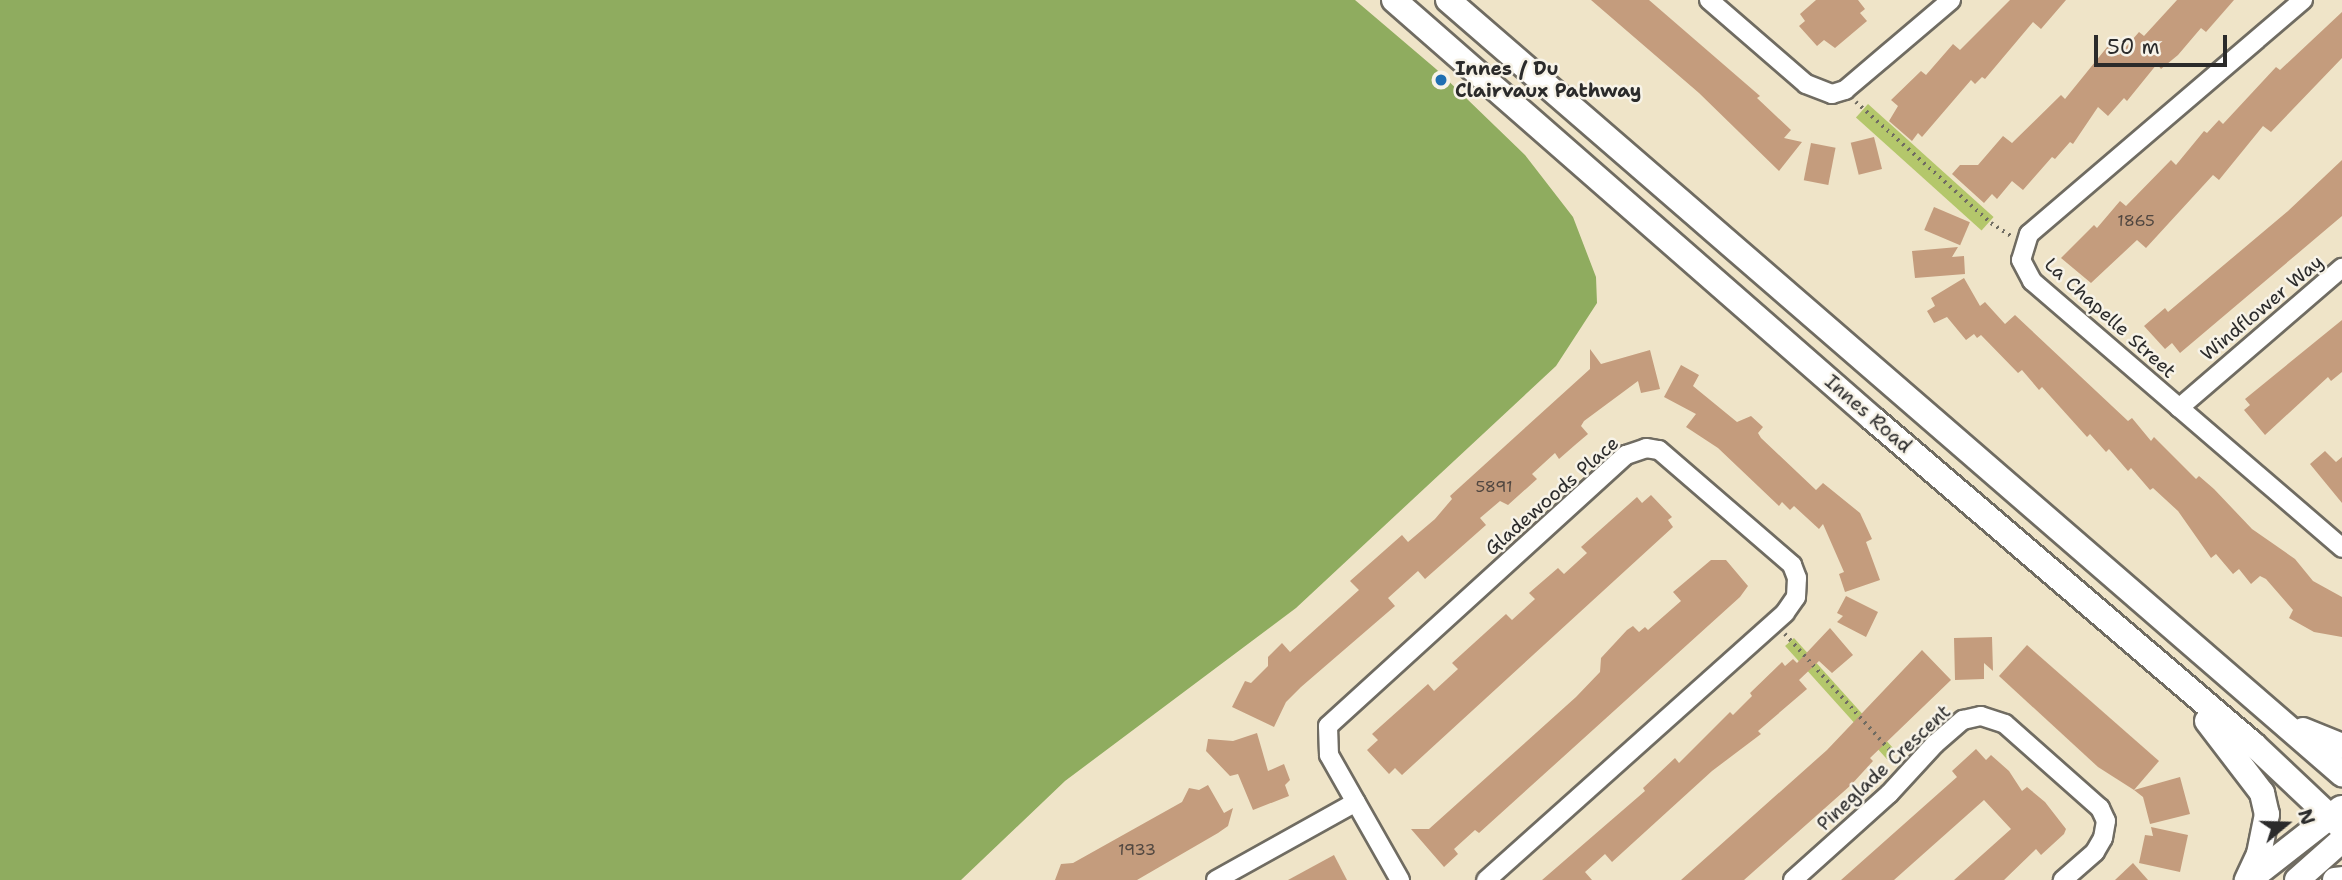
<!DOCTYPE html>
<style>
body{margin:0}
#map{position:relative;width:2342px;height:880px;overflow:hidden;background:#efe4c8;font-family:"Shantell Sans",sans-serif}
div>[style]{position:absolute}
.green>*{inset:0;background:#b4c76b;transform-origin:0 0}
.forest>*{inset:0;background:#8fac5f}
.building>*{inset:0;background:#c49c7d;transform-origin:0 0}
.path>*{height:3.5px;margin-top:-1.75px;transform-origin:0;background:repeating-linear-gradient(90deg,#706c62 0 2px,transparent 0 7px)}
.roads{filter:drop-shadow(2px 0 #706c62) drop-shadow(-2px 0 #706c62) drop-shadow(0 2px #706c62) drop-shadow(0 -2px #706c62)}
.street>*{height:18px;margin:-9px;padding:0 9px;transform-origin:9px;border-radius:9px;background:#fff}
.secondary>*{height:24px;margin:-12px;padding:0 12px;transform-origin:12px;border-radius:12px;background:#fff}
.dots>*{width:19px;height:19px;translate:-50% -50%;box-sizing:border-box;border:4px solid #f7f3e8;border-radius:50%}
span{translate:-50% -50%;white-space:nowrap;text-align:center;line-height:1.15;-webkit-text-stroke:5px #f7f3e8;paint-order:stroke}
.number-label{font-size:16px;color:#514740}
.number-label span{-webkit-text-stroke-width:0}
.poi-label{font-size:19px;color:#2b2b2b;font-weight:700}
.left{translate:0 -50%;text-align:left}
.street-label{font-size:19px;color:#2b2b2b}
.north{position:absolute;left:2251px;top:789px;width:70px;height:70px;-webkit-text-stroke:5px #f7f3e8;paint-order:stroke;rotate:71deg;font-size:19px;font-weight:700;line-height:28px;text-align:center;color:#2b2b2b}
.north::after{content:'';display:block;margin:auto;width:24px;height:32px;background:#2b2b2b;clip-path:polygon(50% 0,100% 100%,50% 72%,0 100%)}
.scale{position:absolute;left:2094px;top:35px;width:133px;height:32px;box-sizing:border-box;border:4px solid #2b2b2b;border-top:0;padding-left:9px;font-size:21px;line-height:24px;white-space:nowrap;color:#2b2b2b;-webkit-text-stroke:5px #f7f3e8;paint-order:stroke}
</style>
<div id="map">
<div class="green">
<div style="left:1868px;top:104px;width:169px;height:18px;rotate:42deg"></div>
<div style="left:1794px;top:638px;width:153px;height:12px;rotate:48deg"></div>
</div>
<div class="forest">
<div style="clip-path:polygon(0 0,1355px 0,1436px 69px,1525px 155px,1573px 217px,1596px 277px,1597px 303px,1556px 366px,1296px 608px,1065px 781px,961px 880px,0 880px)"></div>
</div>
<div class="building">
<div style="clip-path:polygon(1591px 0,1649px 0,1760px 96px,1757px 98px,1791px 130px,1784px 138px,1802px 142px,1779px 171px,1699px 93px)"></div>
<div style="clip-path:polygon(1816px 0,1858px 0,1865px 9px,1860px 13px,1867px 21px,1835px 48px,1824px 40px,1817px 46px,1799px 26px,1805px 21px,1800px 14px)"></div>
<div style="clip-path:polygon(2010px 0,2066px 0,2041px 29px,2033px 22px,1985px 79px,1982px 77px,1975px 84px,1971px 80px,1922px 137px,1918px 133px,1912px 141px,1889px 121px,1898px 106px,1891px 100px,1921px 71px,1926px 75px,1953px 44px,1960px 50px)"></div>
<div style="clip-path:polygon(2177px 0,2234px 0,2206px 32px,2201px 28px,2178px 55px,2161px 69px,2157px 64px,2127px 101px,2124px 98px,2108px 116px,2098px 107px,2073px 144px,2070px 142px,2055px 159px,2052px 157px,2023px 190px,2012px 181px,1997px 199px,1992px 194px,1984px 203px,1952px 174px,1960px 165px,1978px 165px,2003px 136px,2012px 143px,2061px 95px,2065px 99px,2108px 46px,2119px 55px,2139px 32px,2144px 36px)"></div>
<div style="clip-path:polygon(2342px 12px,2342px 58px,2271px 132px,2263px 126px,2219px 180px,2213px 175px,2146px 248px,2137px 240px,2091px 283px,2061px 258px,2094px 225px,2097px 228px,2120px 201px,2126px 206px,2171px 160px,2176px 165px,2204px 131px,2207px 133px,2219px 120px,2223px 124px,2276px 67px,2280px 70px)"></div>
<div style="left:1874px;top:137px;width:33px;height:24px;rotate:76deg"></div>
<div style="left:1811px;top:143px;width:25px;height:38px;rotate:11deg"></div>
<div style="clip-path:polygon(2342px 160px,2342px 216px,2180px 353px,2172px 343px,2165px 349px,2144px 326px,2165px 308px,2168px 312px,2288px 211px)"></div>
<div style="left:1934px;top:207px;width:39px;height:25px;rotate:23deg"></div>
<div style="clip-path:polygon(1958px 247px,1952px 257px,1964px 256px,1965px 274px,1915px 278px,1912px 251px)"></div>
<div style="clip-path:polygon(1964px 278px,1980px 306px,1985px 302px,2005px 324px,2015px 315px,2128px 421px,2132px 418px,2151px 441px,2154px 437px,2196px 479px,2199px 476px,2214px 489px,2252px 529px,2295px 559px,2313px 581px,2342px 597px,2342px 637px,2314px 632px,2289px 618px,2293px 610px,2266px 579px,2260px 576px,2251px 584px,2239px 569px,2233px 574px,2216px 554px,2211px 558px,2178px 511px,2153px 488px,2150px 490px,2131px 468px,2128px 471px,2109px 449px,2106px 452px,2090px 434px,2087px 437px,2042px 387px,2039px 390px,2022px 370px,2018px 373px,1981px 335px,1977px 338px,1974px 334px,1966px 340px,1947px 317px,1934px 323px,1927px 311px,1935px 306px,1931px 298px)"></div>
<div style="clip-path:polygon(2342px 320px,2342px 372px,2331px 381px,2328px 377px,2265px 435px,2244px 410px,2250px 405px,2245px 399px)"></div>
<div style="clip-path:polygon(1590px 349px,1601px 364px,1650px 350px,1660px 389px,1641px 393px,1638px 381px,1584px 421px,1581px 426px,1588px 434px,1575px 445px,1559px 459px,1555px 453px,1532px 474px,1537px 479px,1508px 505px,1500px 501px,1480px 518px,1486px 525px,1425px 579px,1418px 571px,1388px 598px,1395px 606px,1301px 687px,1286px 702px,1274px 727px,1232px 707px,1245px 681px,1251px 683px,1268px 666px,1268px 657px,1282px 643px,1290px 652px,1359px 590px,1350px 581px,1402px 535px,1408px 542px,1435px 519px,1452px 499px,1450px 496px,1590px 369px)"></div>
<div style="clip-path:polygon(1681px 365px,1699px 375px,1693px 386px,1737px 422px,1751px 416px,1763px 427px,1758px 433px,1761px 438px,1816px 490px,1823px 483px,1860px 513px,1872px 539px,1866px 542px,1880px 580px,1845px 592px,1839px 574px,1844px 572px,1823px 524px,1819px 529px,1794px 506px,1790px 510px,1782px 502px,1779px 506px,1718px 448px,1686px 427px,1696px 414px,1664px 397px)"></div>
<div style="clip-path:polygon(2325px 451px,2336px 462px,2342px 457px,2342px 503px,2310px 464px)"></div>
<div style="clip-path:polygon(1651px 495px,1672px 517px,1668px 520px,1673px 527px,1402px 775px,1395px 768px,1389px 774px,1367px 750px,1378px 740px,1372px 734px,1428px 684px,1434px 691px,1458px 669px,1452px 663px,1506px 614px,1512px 620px,1535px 599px,1529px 593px,1558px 568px,1564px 574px,1587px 553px,1581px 547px,1637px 497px,1642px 503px)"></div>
<div style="clip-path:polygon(1711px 560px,1726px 560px,1748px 586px,1740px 597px,1479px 833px,1475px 830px,1454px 849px,1458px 854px,1444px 867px,1411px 829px,1429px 829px,1576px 697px,1600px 672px,1601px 658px,1627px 630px,1633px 626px,1639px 632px,1645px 627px,1648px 630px,1681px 601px,1673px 592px)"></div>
<div style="clip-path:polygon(1846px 596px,1878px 612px,1866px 637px,1837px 622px,1843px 616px,1837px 613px)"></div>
<div style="clip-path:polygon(1830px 628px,1853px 655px,1832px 673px,1819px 661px,1799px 680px,1807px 689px,1758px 731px,1761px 734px,1712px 771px,1612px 862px,1605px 854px,1585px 872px,1592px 880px,1542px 880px,1645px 791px,1643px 788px,1675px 758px,1679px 763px,1730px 712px,1733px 715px,1752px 696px,1750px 693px,1782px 662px,1785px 666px,1793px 659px,1797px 663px)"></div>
<div style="clip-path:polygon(1992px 637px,1993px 671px,1984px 663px,1984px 679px,1955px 680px,1954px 638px)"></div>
<div style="clip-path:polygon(2027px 645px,2159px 761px,2134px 790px,2098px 767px,1999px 676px)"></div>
<div style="clip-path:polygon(1922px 650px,1951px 680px,1870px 758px,1873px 761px,1851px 785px,1744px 880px,1681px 880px,1827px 750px)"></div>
<div style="clip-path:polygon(1257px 733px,1268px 771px,1284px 764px,1290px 780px,1285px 785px,1289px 796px,1253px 810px,1238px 774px,1230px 776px,1206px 751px,1208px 739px,1233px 741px)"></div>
<div style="clip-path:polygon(1976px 749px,1986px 760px,1991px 755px,2009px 771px,2022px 791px,2027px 787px,2045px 802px,2066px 829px,2064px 834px,2041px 855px,2036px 849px,2004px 880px,1954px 880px,2011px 829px,1984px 800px,1894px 880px,1841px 880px,1957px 777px,1952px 771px)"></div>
<div style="clip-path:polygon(2180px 777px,2190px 814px,2150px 824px,2143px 797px,2134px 790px)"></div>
<div style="clip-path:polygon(1208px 785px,1224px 813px,1233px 808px,1228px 826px,1218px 833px,1137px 880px,1055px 880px,1061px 864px,1073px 863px,1182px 802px,1189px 788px,1199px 790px)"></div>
<div style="clip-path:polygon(2151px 827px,2188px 835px,2180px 872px,2139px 863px,2145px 835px,2153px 836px)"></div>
<div style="clip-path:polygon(1334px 855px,1347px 880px,1288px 880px)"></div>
<div style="clip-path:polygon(2133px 863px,2148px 880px,2115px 880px)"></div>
</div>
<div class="path">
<div style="left:1856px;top:102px;width:181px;rotate:41.9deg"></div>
<div style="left:1991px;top:223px;width:24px;rotate:33deg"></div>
<div style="left:1785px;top:634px;width:167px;rotate:47.9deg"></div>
</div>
<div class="roads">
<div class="street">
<div style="left:1709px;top:0;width:128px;rotate:40.9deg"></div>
<div style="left:1806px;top:84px;width:28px;rotate:21deg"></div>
<div style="left:1832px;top:94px;width:14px;rotate:-17deg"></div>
<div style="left:1845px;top:90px;width:139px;rotate:-40.3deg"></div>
<div style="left:2303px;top:0;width:360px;rotate:139.5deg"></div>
<div style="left:2029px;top:234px;width:27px;rotate:107deg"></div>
<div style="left:2021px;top:260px;width:24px;rotate:62deg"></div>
<div style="left:2032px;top:281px;width:409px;rotate:40.7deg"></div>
<div style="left:2179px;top:408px;width:215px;rotate:-40.7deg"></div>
<div style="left:1216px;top:880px;width:160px;rotate:-29.1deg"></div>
<div style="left:1400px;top:880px;width:144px;rotate:-119.6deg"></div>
<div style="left:1329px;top:755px;width:29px;rotate:-92deg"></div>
<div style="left:1328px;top:726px;width:403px;rotate:-42.3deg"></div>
<div style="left:1626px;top:455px;width:21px;rotate:-19deg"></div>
<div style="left:1646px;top:448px;width:13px;rotate:9deg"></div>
<div style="left:1659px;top:450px;width:176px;rotate:40.8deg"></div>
<div style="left:1792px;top:565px;width:14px;rotate:69deg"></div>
<div style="left:1797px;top:578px;width:19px;rotate:93deg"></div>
<div style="left:1796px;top:597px;width:19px;rotate:125deg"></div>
<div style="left:1785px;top:613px;width:401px;rotate:138.2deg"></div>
<div style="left:1793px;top:880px;width:129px;rotate:-41.9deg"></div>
<div style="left:1889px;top:794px;width:68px;rotate:-47.4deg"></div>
<div style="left:1935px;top:744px;width:37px;rotate:-41deg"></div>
<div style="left:1963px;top:720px;width:18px;rotate:-13deg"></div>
<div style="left:1981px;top:716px;width:25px;rotate:18deg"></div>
<div style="left:2005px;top:724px;width:127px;rotate:41.5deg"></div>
<div style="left:2100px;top:808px;width:14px;rotate:65deg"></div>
<div style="left:2106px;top:821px;width:17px;rotate:100deg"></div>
<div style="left:2103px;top:838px;width:16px;rotate:120deg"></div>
<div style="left:2095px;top:852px;width:43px;rotate:138.8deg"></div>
</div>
<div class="secondary">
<div style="left:1394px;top:0;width:636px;rotate:41.18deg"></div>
<div style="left:1873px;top:419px;width:501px;rotate:40.55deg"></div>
<div style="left:2254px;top:745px;width:121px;rotate:43.3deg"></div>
<div style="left:1448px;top:0;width:1183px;rotate:40.89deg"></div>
<div style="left:2207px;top:721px;width:91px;rotate:52.6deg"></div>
<div style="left:2262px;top:793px;width:22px;rotate:77deg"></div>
<div style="left:2267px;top:814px;width:41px;rotate:101.3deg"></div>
<div style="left:2259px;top:854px;width:29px;rotate:115deg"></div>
<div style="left:2303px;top:730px;width:42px;rotate:22.3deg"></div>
<div style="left:2249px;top:880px;width:117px;rotate:-38deg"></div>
<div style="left:2297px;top:880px;width:60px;rotate:-41.6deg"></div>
<div style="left:2335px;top:880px;width:7px;rotate:-8deg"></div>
</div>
</div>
<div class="dots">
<div style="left:1441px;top:80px;background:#1f6fb2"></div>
</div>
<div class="number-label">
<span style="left:2136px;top:221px">1865</span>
<span style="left:1494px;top:487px">5891</span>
<span style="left:1137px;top:850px">1933</span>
</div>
<div class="poi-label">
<span class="left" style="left:1455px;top:80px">Innes / Du<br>Clairvaux Pathway</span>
</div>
<div class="street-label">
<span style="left:2262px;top:308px;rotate:-40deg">Windflower Way</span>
<span style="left:2110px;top:318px;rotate:42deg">La Chapelle Street</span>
<span style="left:1868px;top:414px;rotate:41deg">Innes Road</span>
<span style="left:1552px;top:496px;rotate:-41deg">Gladewoods Place</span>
<span style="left:1884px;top:768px;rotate:-43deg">Pineglade Crescent</span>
</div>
<div class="north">N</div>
<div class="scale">50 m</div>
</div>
